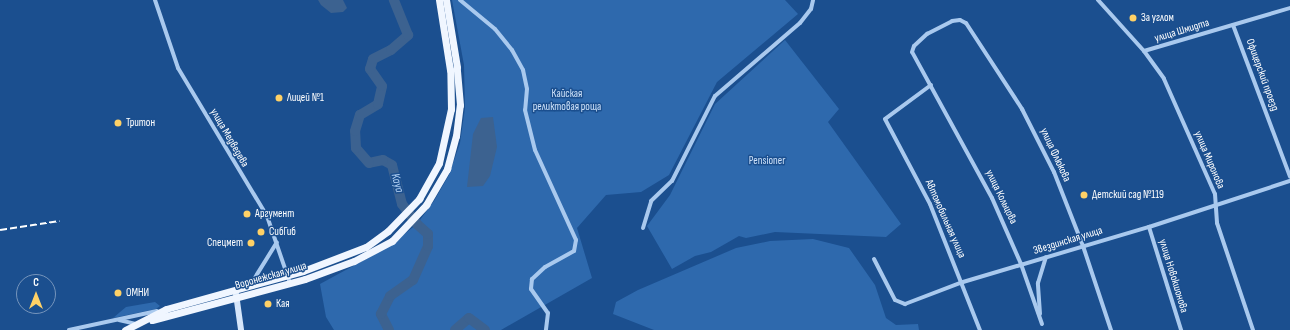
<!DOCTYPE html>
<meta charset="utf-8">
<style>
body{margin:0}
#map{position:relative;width:1290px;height:330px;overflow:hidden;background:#1b4f8f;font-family:"Sofia Sans Condensed",sans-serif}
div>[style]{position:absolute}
.green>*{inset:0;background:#2e69ad}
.water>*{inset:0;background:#3c6290}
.river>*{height:10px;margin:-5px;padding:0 5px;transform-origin:5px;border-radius:5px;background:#3c6290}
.street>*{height:4px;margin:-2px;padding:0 2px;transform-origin:2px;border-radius:2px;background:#a9c9ee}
.secondary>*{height:6px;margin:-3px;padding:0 3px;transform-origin:3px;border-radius:3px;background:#d6e6fa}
.primary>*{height:7px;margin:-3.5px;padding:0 3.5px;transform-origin:3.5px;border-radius:3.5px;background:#f0f6ff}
.rail>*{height:1.5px;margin-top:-0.75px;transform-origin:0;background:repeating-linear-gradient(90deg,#fff 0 7px,transparent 0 10px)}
.dots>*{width:11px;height:11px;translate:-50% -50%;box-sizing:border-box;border:2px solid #1b4f8f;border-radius:50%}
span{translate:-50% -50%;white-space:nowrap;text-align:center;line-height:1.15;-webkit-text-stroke:3px #1b4f8f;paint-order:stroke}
.poi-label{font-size:11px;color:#fff}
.left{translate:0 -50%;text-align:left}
.right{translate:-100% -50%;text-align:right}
.street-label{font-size:11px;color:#fff}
.park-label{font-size:11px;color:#cfe3fa}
.water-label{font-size:12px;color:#b5d3f5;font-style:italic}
.north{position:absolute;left:16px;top:274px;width:40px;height:40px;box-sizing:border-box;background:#1b4f8f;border:1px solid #7695bc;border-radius:50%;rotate:0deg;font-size:11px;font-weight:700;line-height:16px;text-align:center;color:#fff}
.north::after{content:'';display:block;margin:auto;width:14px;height:18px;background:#ffd166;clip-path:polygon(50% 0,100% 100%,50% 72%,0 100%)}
</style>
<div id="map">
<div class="green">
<div style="clip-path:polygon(452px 0,785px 0,798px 14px,717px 82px,669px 175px,641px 192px,606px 195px,577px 228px,592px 278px,501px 330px,334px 330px,326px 317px,320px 284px,388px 247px,417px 224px,434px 201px,449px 175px,460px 143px,465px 108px,464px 65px)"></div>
<div style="clip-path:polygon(785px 40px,839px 109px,828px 122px,901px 224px,886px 237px,775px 232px,746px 238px,739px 236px,711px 252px,695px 256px,672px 269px,647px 226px,670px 195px,715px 104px)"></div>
<div style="clip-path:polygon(813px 239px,849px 248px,875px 285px,886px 318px,896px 325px,918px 324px,919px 330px,654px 330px,613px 314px,616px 302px,638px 290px,736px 248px,770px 241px)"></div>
<div style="clip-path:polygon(155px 302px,160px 306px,156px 309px,113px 318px,126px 307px)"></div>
</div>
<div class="water">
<div style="clip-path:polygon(318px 0,343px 0,347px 8px,343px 12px,331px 13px,321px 5px)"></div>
<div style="clip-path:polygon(493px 117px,497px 147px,490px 176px,483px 186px,467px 187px,473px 134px,481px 118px)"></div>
</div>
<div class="river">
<div style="left:389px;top:330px;width:18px;rotate:-117deg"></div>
<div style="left:381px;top:314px;width:20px;rotate:-63deg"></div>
<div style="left:390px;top:296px;width:28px;rotate:-35deg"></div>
<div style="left:413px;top:280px;width:37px;rotate:-66deg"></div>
<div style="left:428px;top:246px;width:12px;rotate:-90deg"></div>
<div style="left:428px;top:234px;width:15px;rotate:-138deg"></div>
<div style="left:417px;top:224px;width:25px;rotate:-127deg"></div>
<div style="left:402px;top:204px;width:40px;rotate:-104.4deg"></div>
<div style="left:392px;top:165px;width:10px;rotate:-151deg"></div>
<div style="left:383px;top:160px;width:14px;rotate:168deg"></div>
<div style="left:369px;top:163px;width:20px;rotate:-131deg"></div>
<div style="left:356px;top:148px;width:17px;rotate:-93deg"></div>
<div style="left:355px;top:131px;width:17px;rotate:-73deg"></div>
<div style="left:360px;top:115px;width:21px;rotate:-31deg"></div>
<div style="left:378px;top:104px;width:18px;rotate:-77deg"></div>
<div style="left:382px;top:86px;width:21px;rotate:-125deg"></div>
<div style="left:370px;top:69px;width:10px;rotate:-73deg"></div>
<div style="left:373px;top:59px;width:20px;rotate:-27deg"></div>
<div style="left:391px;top:50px;width:23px;rotate:-41deg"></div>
<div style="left:408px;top:35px;width:38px;rotate:-112deg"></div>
<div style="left:455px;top:330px;width:18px;rotate:-41deg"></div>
<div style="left:469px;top:318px;width:20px;rotate:37deg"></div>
</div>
<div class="street">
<div style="left:155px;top:0;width:72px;rotate:71.3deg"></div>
<div style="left:178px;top:68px;width:173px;rotate:59deg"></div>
<div style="left:267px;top:216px;width:71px;rotate:71.1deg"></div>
<div style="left:460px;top:0;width:45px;rotate:39.6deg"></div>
<div style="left:495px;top:29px;width:27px;rotate:51deg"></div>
<div style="left:512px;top:50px;width:23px;rotate:61deg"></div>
<div style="left:523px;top:70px;width:19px;rotate:78deg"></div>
<div style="left:527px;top:89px;width:21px;rotate:95deg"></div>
<div style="left:525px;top:110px;width:41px;rotate:76deg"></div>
<div style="left:535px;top:150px;width:99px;rotate:65.5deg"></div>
<div style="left:576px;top:240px;width:11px;rotate:100deg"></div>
<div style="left:574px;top:251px;width:33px;rotate:151deg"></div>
<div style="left:545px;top:267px;width:18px;rotate:137deg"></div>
<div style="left:532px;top:279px;width:10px;rotate:96deg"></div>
<div style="left:531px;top:289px;width:29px;rotate:55deg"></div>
<div style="left:548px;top:313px;width:17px;rotate:97deg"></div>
<div style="left:1098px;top:0;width:69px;rotate:48deg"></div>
<div style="left:1144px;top:51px;width:34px;rotate:54deg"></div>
<div style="left:1164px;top:79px;width:126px;rotate:66.1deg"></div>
<div style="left:1215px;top:194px;width:29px;rotate:86deg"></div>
<div style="left:1217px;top:223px;width:113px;rotate:71.4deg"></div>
<div style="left:1233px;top:25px;width:162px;rotate:69.4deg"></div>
<div style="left:1144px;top:51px;width:152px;rotate:-16.4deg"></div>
<div style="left:931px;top:85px;width:57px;rotate:143.5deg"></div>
<div style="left:885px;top:119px;width:96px;rotate:62.1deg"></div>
<div style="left:930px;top:204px;width:136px;rotate:68.4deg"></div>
<div style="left:1149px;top:227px;width:108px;rotate:72.7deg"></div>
<div style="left:643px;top:228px;width:28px;rotate:-73deg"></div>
<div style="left:651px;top:201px;width:29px;rotate:-44deg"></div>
<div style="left:672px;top:181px;width:95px;rotate:-63.2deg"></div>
<div style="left:715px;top:96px;width:112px;rotate:-40.7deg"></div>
<div style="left:800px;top:23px;width:18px;rotate:-52deg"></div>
<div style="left:811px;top:9px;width:9px;rotate:-77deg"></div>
<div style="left:874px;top:259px;width:46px;rotate:62.9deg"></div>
<div style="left:895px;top:300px;width:11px;rotate:22deg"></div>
<div style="left:905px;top:304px;width:62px;rotate:-20.8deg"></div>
<div style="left:963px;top:282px;width:194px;rotate:-16.5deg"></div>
<div style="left:1149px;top:227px;width:148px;rotate:-18.1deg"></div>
<div style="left:251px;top:284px;width:49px;rotate:-58.2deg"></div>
<div style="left:1040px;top:314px;width:31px;rotate:-94deg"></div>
<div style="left:1038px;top:283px;width:27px;rotate:-73deg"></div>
<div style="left:119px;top:320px;width:17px;rotate:13deg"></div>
<div style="left:1042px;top:324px;width:64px;rotate:-109.3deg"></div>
<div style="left:1021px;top:264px;width:72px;rotate:-113.7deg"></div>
<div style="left:992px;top:198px;width:166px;rotate:-118.7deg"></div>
<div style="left:912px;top:52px;width:6px;rotate:-72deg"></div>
<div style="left:914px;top:46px;width:18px;rotate:-43deg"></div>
<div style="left:927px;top:34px;width:28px;rotate:-27deg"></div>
<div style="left:952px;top:21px;width:8px;rotate:-7deg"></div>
<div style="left:960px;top:20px;width:7px;rotate:27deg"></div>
<div style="left:966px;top:23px;width:103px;rotate:56.9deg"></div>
<div style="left:1022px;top:109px;width:71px;rotate:63.1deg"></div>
<div style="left:1054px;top:172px;width:79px;rotate:68.6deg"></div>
<div style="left:1083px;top:246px;width:89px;rotate:71.6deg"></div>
<div style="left:69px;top:330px;width:90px;rotate:-12.2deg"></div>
</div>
<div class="secondary">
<div style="left:236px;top:294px;width:36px;rotate:82deg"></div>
</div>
<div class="primary">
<div style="left:152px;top:320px;width:158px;rotate:-15deg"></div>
<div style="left:305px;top:279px;width:52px;rotate:-20.2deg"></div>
<div style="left:354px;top:261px;width:43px;rotate:-27.8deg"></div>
<div style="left:392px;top:241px;width:50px;rotate:-46.6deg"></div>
<div style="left:426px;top:205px;width:42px;rotate:-59.7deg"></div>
<div style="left:447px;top:169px;width:34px;rotate:-75deg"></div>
<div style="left:456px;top:136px;width:31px;rotate:-83deg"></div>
<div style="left:460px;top:105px;width:38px;rotate:-95deg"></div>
<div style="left:457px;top:67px;width:68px;rotate:-99.3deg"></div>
<div style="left:125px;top:330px;width:46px;rotate:-27.1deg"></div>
<div style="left:166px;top:309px;width:142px;rotate:-15.5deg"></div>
<div style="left:303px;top:271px;width:67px;rotate:-20.9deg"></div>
<div style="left:366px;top:247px;width:27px;rotate:-36deg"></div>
<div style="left:388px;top:231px;width:45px;rotate:-45.9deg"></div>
<div style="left:419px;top:199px;width:41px;rotate:-60.9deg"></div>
<div style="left:439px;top:163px;width:55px;rotate:-77.5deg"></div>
<div style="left:451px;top:109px;width:39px;rotate:-91deg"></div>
<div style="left:450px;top:70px;width:71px;rotate:-98.9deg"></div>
</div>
<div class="rail">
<div style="left:0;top:230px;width:60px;rotate:-8.7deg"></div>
</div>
<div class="dots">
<div style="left:1133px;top:18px;background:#ffd166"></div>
<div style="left:279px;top:98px;background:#ffd166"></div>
<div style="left:118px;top:123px;background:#ffd166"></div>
<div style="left:1084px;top:195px;background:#ffd166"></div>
<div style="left:247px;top:214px;background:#ffd166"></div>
<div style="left:261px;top:232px;background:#ffd166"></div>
<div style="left:251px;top:243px;background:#ffd166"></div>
<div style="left:118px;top:293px;background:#ffd166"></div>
<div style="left:268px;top:304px;background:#ffd166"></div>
</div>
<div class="poi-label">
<span class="left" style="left:1141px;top:18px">За углом</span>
<span class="left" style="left:287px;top:98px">Лицей №1</span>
<span class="left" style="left:126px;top:123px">Тритон</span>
<span class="left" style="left:1092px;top:195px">Детский сад №119</span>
<span class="left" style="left:255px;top:214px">Аргумент</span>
<span class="left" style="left:269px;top:232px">СибГиб</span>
<span class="right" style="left:243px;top:243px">Спецмет</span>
<span class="left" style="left:126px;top:293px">ОМНИ</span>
<span class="left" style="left:276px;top:304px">Кая</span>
</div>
<div class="street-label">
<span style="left:1182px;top:31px;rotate:-17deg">улица Шмидта</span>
<span style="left:1262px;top:75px;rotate:70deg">Офицерский проезд</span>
<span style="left:229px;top:138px;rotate:60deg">улица Медведева</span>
<span style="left:1055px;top:155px;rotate:65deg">улица Флюкова</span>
<span style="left:1209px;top:160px;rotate:67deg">улица Миронова</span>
<span style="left:1001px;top:197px;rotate:64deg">улица Кольцова</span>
<span style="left:945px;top:219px;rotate:66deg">Автомобильная улица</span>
<span style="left:1068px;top:241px;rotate:-17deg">Звездинская улица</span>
<span style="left:271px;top:276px;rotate:-16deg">Воронежская улица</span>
<span style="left:1173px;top:276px;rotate:73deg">улица Новокшонова</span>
</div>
<div class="park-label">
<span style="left:567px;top:101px">Кайская<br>реликтовая роща</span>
<span style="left:767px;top:161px">Pensioner</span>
</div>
<div class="water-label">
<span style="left:397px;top:183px;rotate:75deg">Kaya</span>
</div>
<div class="north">С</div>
</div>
